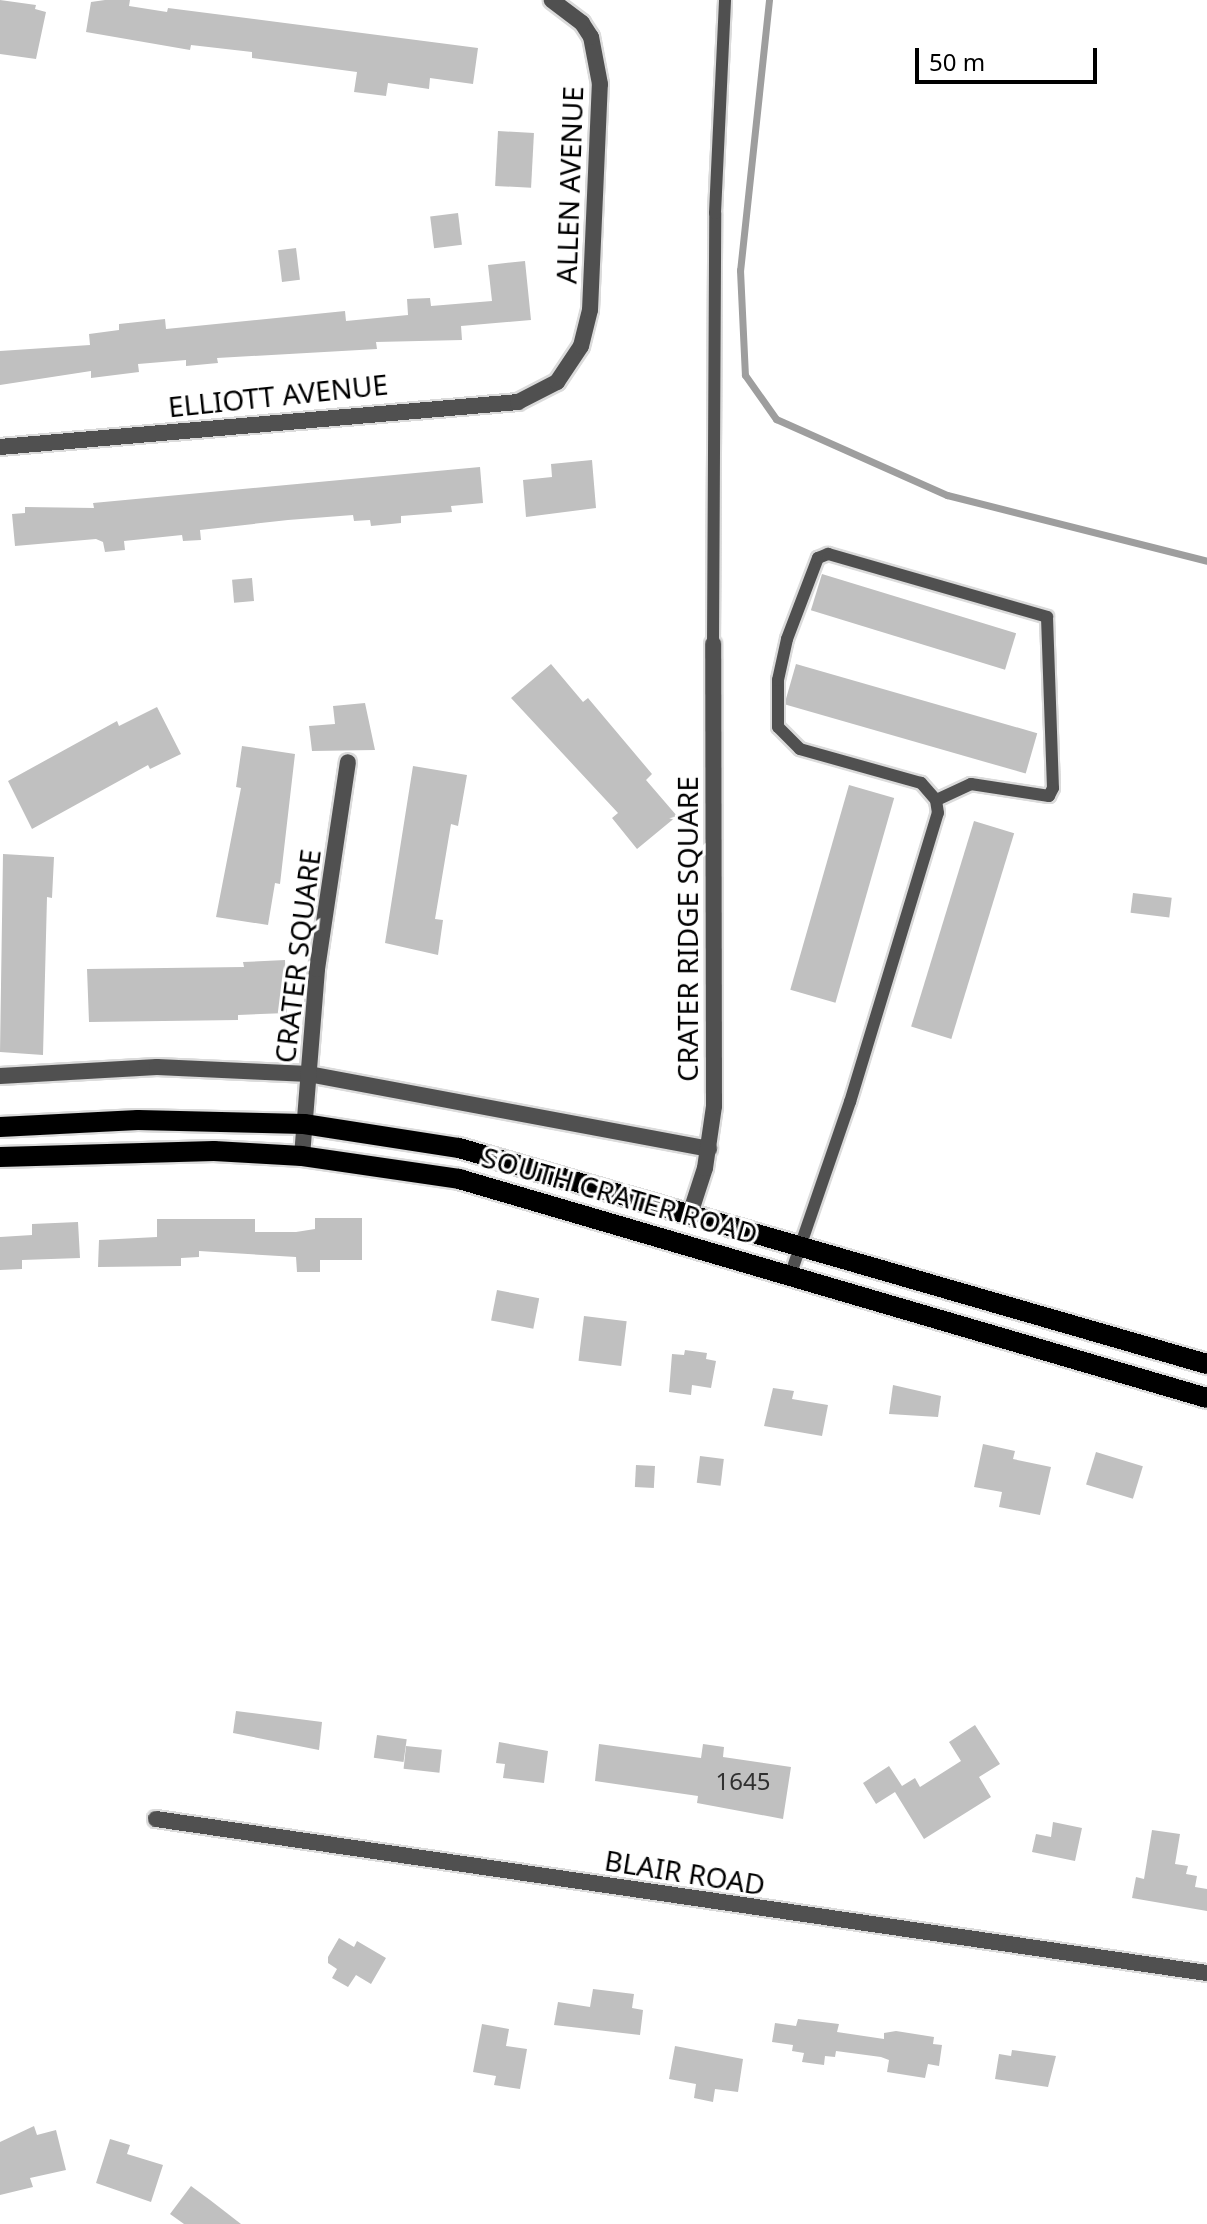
<!DOCTYPE html>
<style>
body{margin:0}
#map{position:relative;width:1207px;height:2224px;overflow:hidden;background:#fff;font-family:"Noto Sans",sans-serif}
div>[style]{position:absolute}
.stream>*{height:7px;margin:-3.5px;padding:0 3.5px;transform-origin:3.5px;border-radius:3.5px;background:#9e9e9e}
.building>*{inset:0;background:#c0c0c0;transform-origin:0 0}
.roads{filter:drop-shadow(2px 0 #dbdbdb) drop-shadow(-2px 0 #dbdbdb) drop-shadow(0 2px #dbdbdb) drop-shadow(0 -2px #dbdbdb)}
.lane>*{height:12px;margin:-6px;padding:0 6px;transform-origin:6px;border-radius:6px;background:#505050}
.street>*{height:16px;margin:-8px;padding:0 8px;transform-origin:8px;border-radius:8px;background:#505050}
.primary>*{height:20px;margin:-10px;padding:0 10px;transform-origin:10px;border-radius:10px;background:#000}
span{translate:-50% -50%;white-space:nowrap;text-align:center;line-height:1.15;-webkit-text-stroke:6px #fff;paint-order:stroke}
.number-label{font-size:24px;color:#303030}
.number-label span{-webkit-text-stroke-width:0}
.street-label{font-size:28px;color:#000}
.scale{position:absolute;left:915px;top:48px;width:182px;height:36px;box-sizing:border-box;border:4px solid #000;border-top:0;padding-left:10px;font-size:24px;line-height:28px;white-space:nowrap;color:#000;-webkit-text-stroke:6px #fff;paint-order:stroke}
</style>
<div id="map">
<div class="stream">
<div style="left:769px;top:0;width:272px;rotate:96.1deg"></div>
<div style="left:740px;top:270px;width:105px;rotate:87.3deg"></div>
<div style="left:745px;top:375px;width:54px;rotate:54.8deg"></div>
<div style="left:776px;top:419px;width:187px;rotate:24deg"></div>
<div style="left:947px;top:495px;width:268px;rotate:14.2deg"></div>
</div>
<div class="building">
<div style="clip-path:polygon(0 0,36px 5px,35px 9px,46px 12px,36px 59px,0 54px)"></div>
<div style="clip-path:polygon(105px 0,130px 0,129px 6px,167px 12px,168px 8px,478px 48px,473px 84px,430px 78px,429px 89px,388px 83px,386px 96px,354px 92px,357px 72px,252px 58px,252px 52px,191px 45px,190px 50px,86px 32px,91px 2px)"></div>
<div style="left:498px;top:131px;width:36px;height:55px;rotate:3deg"></div>
<div style="left:458px;top:213px;width:32px;height:28px;rotate:83deg"></div>
<div style="left:296px;top:248px;width:32px;height:18px;rotate:83deg"></div>
<div style="clip-path:polygon(525px 261px,531px 320px,461px 326px,462px 340px,376px 342px,377px 349px,217px 358px,218px 363px,186px 366px,186px 360px,138px 364px,139px 372px,91px 378px,91px 371px,0 385px,0 351px,90px 345px,89px 334px,119px 330px,119px 324px,165px 319px,166px 329px,345px 311px,346px 321px,408px 315px,407px 299px,430px 298px,431px 306px,492px 301px,488px 265px)"></div>
<div style="clip-path:polygon(592px 460px,596px 508px,526px 517px,523px 480px,552px 477px,551px 464px)"></div>
<div style="clip-path:polygon(480px 467px,483px 503px,451px 506px,452px 512px,401px 516px,401px 523px,371px 526px,370px 520px,354px 521px,353px 515px,288px 520px,200px 530px,201px 540px,183px 541px,182px 535px,124px 541px,125px 550px,105px 552px,103px 542px,96px 539px,15px 546px,12px 514px,25px 513px,25px 507px,94px 508px,93px 503px)"></div>
<div style="left:822px;top:574px;width:203px;height:38px;rotate:17deg"></div>
<div style="left:252px;top:578px;width:23px;height:20px;rotate:85deg"></div>
<div style="clip-path:polygon(551px 664px,583px 702px,588px 698px,652px 774px,646px 780px,677px 816px,637px 849px,612px 818px,618px 813px,511px 698px)"></div>
<div style="left:796px;top:664px;width:251px;height:42px;rotate:16deg"></div>
<div style="clip-path:polygon(365px 703px,375px 750px,312px 751px,309px 726px,335px 724px,333px 706px)"></div>
<div style="clip-path:polygon(157px 707px,181px 754px,150px 769px,148px 765px,32px 829px,8px 781px,117px 721px,119px 726px)"></div>
<div style="clip-path:polygon(242px 746px,295px 754px,280px 884px,275px 883px,268px 925px,216px 917px,241px 788px,236px 787px)"></div>
<div style="clip-path:polygon(413px 766px,467px 775px,458px 826px,451px 824px,435px 919px,443px 920px,438px 955px,385px 943px)"></div>
<div style="left:849px;top:785px;width:47px;height:213px;rotate:16deg"></div>
<div style="left:974px;top:821px;width:42px;height:215px;rotate:17deg"></div>
<div style="clip-path:polygon(3px 854px,54px 857px,52px 898px,47px 897px,43px 1055px,0 1052px)"></div>
<div style="left:1133px;top:893px;width:39px;height:20px;rotate:7deg"></div>
<div style="clip-path:polygon(285px 960px,287px 1013px,238px 1015px,238px 1020px,89px 1022px,87px 969px,244px 967px,243px 962px)"></div>
<div style="clip-path:polygon(315px 1218px,362px 1218px,362px 1260px,320px 1260px,320px 1272px,297px 1272px,296px 1257px,199px 1251px,199px 1257px,181px 1258px,181px 1266px,98px 1267px,99px 1240px,157px 1237px,157px 1219px,255px 1219px,255px 1232px,296px 1232px,315px 1229px)"></div>
<div style="clip-path:polygon(78px 1222px,80px 1258px,22px 1260px,22px 1269px,0 1270px,0 1237px,32px 1235px,32px 1224px)"></div>
<div style="left:497px;top:1290px;width:43px;height:31px;rotate:11deg"></div>
<div style="left:584px;top:1316px;width:43px;height:45px;rotate:7deg"></div>
<div style="clip-path:polygon(685px 1350px,707px 1353px,706px 1359px,716px 1361px,711px 1388px,692px 1385px,691px 1395px,669px 1392px,672px 1354px,684px 1355px)"></div>
<div style="clip-path:polygon(893px 1385px,941px 1396px,938px 1417px,889px 1414px)"></div>
<div style="clip-path:polygon(773px 1388px,794px 1391px,792px 1399px,828px 1405px,822px 1436px,764px 1426px)"></div>
<div style="clip-path:polygon(983px 1444px,1015px 1451px,1013px 1459px,1051px 1467px,1040px 1515px,999px 1507px,1002px 1492px,974px 1487px)"></div>
<div style="left:1096px;top:1452px;width:49px;height:34px;rotate:17deg"></div>
<div style="left:700px;top:1456px;width:24px;height:27px;rotate:7deg"></div>
<div style="left:636px;top:1465px;width:19px;height:22px;rotate:3deg"></div>
<div style="clip-path:polygon(236px 1711px,322px 1722px,319px 1750px,233px 1733px)"></div>
<div style="clip-path:polygon(975px 1725px,1000px 1764px,979px 1777px,991px 1797px,924px 1839px,895px 1792px,876px 1804px,863px 1783px,889px 1766px,902px 1786px,915px 1778px,920px 1787px,961px 1761px,949px 1742px)"></div>
<div style="left:377px;top:1735px;width:30px;height:23px;rotate:8deg"></div>
<div style="clip-path:polygon(499px 1742px,548px 1751px,544px 1783px,503px 1778px,505px 1764px,496px 1763px)"></div>
<div style="clip-path:polygon(599px 1744px,701px 1758px,703px 1744px,724px 1747px,723px 1757px,791px 1767px,783px 1819px,697px 1803px,698px 1796px,595px 1781px)"></div>
<div style="left:406px;top:1746px;width:36px;height:23px;rotate:6deg"></div>
<div style="clip-path:polygon(1053px 1822px,1082px 1828px,1075px 1861px,1032px 1852px,1036px 1834px,1051px 1837px)"></div>
<div style="clip-path:polygon(1152px 1830px,1180px 1834px,1175px 1864px,1188px 1866px,1186px 1874px,1197px 1876px,1195px 1887px,1207px 1889px,1207px 1911px,1132px 1898px,1136px 1877px,1144px 1879px)"></div>
<div style="clip-path:polygon(339px 1938px,354px 1947px,357px 1941px,386px 1958px,371px 1984px,356px 1975px,348px 1987px,332px 1978px,337px 1969px,328px 1963px,328px 1957px)"></div>
<div style="clip-path:polygon(593px 1989px,634px 1994px,632px 2008px,643px 2010px,640px 2035px,554px 2025px,558px 2002px,590px 2007px)"></div>
<div style="clip-path:polygon(798px 2019px,839px 2024px,837px 2032px,884px 2039px,884px 2033px,896px 2031px,934px 2037px,933px 2044px,942px 2045px,939px 2066px,928px 2064px,925px 2078px,887px 2072px,889px 2060px,881px 2057px,836px 2051px,835px 2057px,825px 2056px,824px 2065px,802px 2062px,804px 2053px,792px 2051px,793px 2045px,772px 2042px,775px 2023px,796px 2026px)"></div>
<div style="clip-path:polygon(482px 2024px,509px 2029px,506px 2046px,527px 2049px,520px 2089px,494px 2085px,496px 2076px,473px 2072px)"></div>
<div style="clip-path:polygon(675px 2046px,743px 2059px,738px 2092px,715px 2089px,713px 2102px,694px 2098px,696px 2084px,669px 2079px)"></div>
<div style="clip-path:polygon(1012px 2050px,1056px 2056px,1048px 2087px,995px 2079px,999px 2054px,1011px 2056px)"></div>
<div style="clip-path:polygon(34px 2126px,37px 2135px,56px 2130px,66px 2170px,30px 2178px,33px 2187px,0 2195px,0 2142px)"></div>
<div style="clip-path:polygon(110px 2139px,130px 2145px,127px 2154px,163px 2165px,151px 2202px,96px 2183px)"></div>
<div style="clip-path:polygon(191px 2186px,210px 2200px,241px 2224px,184px 2224px,170px 2214px)"></div>
</div>
<div class="roads">
<div class="lane">
<div style="left:713px;top:644px;width:431px;rotate:-89.7deg"></div>
<div style="left:715px;top:213px;width:213px;rotate:-87.3deg"></div>
<div style="left:791px;top:1273px;width:181px;rotate:-71deg"></div>
<div style="left:850px;top:1102px;width:302px;rotate:-73.1deg"></div>
<div style="left:938px;top:813px;width:13px;rotate:-99deg"></div>
<div style="left:936px;top:800px;width:23px;rotate:-131deg"></div>
<div style="left:921px;top:783px;width:126px;rotate:-164.3deg"></div>
<div style="left:800px;top:749px;width:31px;rotate:-135deg"></div>
<div style="left:778px;top:727px;width:47px;rotate:-90deg"></div>
<div style="left:778px;top:680px;width:42px;rotate:-77.6deg"></div>
<div style="left:787px;top:639px;width:87px;rotate:-69.1deg"></div>
<div style="left:818px;top:558px;width:11px;rotate:-22deg"></div>
<div style="left:828px;top:554px;width:228px;rotate:16deg"></div>
<div style="left:1047px;top:617px;width:171px;rotate:88deg"></div>
<div style="left:1053px;top:788px;width:9px;rotate:117deg"></div>
<div style="left:1049px;top:796px;width:79px;rotate:-171.3deg"></div>
<div style="left:971px;top:784px;width:38px;rotate:155deg"></div>
</div>
<div class="street">
<div style="left:0;top:447px;width:520px;rotate:-4.96deg"></div>
<div style="left:518px;top:402px;width:44px;rotate:-27.1deg"></div>
<div style="left:557px;top:382px;width:43px;rotate:-56.3deg"></div>
<div style="left:581px;top:346px;width:37px;rotate:-76deg"></div>
<div style="left:590px;top:310px;width:226px;rotate:-87.5deg"></div>
<div style="left:600px;top:84px;width:48px;rotate:-100.8deg"></div>
<div style="left:591px;top:37px;width:17px;rotate:-123deg"></div>
<div style="left:582px;top:23px;width:38px;rotate:-143deg"></div>
<div style="left:0;top:1076px;width:157px;rotate:-3.3deg"></div>
<div style="left:157px;top:1067px;width:152px;rotate:2.6deg"></div>
<div style="left:309px;top:1074px;width:407px;rotate:10.6deg"></div>
<div style="left:302px;top:1156px;width:188px;rotate:-85.4deg"></div>
<div style="left:317px;top:969px;width:209px;rotate:-81.5deg"></div>
<div style="left:691px;top:1211px;width:45px;rotate:-72deg"></div>
<div style="left:705px;top:1168px;width:63px;rotate:-81.7deg"></div>
<div style="left:714px;top:1106px;width:462px;rotate:-90.1deg"></div>
<div style="left:156px;top:1819px;width:1062px;rotate:8.34deg"></div>
</div>
<div class="primary">
<div style="left:0;top:1127px;width:138px;rotate:-2.9deg"></div>
<div style="left:138px;top:1120px;width:166px;rotate:1.4deg"></div>
<div style="left:304px;top:1124px;width:157px;rotate:8.8deg"></div>
<div style="left:459px;top:1148px;width:779px;rotate:16.11deg"></div>
<div style="left:0;top:1157px;width:214px;rotate:-1.6deg"></div>
<div style="left:214px;top:1151px;width:88px;rotate:3.3deg"></div>
<div style="left:302px;top:1156px;width:159px;rotate:8.3deg"></div>
<div style="left:459px;top:1179px;width:779px;rotate:16.32deg"></div>
</div>
</div>
<div class="number-label">
<span style="left:743px;top:1781px">1645</span>
</div>
<div class="street-label">
<span style="left:569px;top:185px;rotate:-88deg">ALLEN AVENUE</span>
<span style="left:278px;top:395px;rotate:-6deg">ELLIOTT AVENUE</span>
<span style="left:687px;top:929px;rotate:-90deg">CRATER RIDGE SQUARE</span>
<span style="left:297px;top:956px;rotate:-83deg">CRATER SQUARE</span>
<span style="left:620px;top:1195px;rotate:16deg">SOUTH CRATER ROAD</span>
<span style="left:685px;top:1872px;rotate:9deg">BLAIR ROAD</span>
</div>
<div class="scale">50 m</div>
</div>
